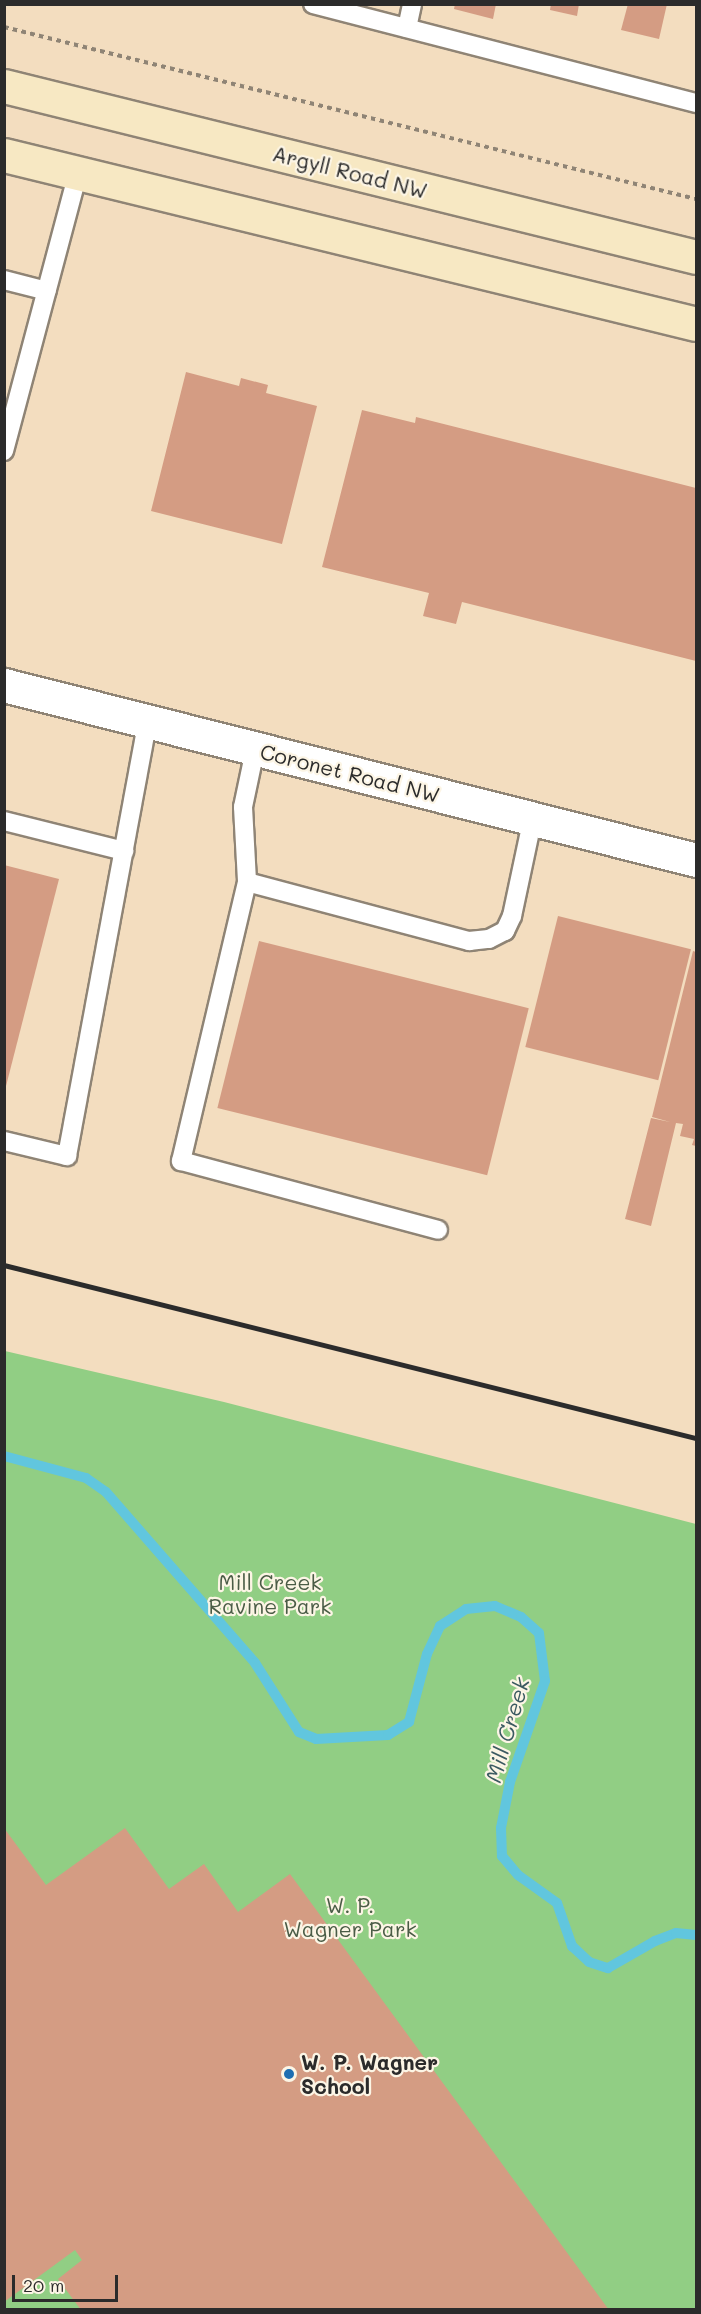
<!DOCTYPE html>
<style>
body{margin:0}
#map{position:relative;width:701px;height:2314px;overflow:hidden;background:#f3ddbf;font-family:Mali,sans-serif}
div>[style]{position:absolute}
.green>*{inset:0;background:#91ce84}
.stream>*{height:10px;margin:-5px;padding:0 5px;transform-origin:5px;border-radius:5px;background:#61c6de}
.building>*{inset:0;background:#d49c83;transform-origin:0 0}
.path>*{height:4px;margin-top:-2px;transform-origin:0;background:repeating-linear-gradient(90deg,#8f8475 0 4.5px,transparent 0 9px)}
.roads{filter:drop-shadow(2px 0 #8f8475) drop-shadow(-2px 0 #8f8475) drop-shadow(0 2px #8f8475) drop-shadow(0 -2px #8f8475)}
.service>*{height:18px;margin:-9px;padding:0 9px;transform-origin:9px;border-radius:9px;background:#fff}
.minor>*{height:33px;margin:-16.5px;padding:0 16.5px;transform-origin:16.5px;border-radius:16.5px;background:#fff}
.secondary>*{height:33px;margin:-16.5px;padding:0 16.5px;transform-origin:16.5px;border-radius:16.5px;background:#f7e8c3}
.rail>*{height:4.5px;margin:-2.25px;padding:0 2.25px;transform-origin:2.25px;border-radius:2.25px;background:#2b2b2b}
.dots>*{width:16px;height:16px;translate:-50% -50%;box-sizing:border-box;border:3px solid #fcf5e5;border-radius:50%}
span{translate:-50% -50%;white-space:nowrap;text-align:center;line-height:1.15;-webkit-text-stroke:4.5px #fcf5e5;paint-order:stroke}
.street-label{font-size:21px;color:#2b2b2b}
.park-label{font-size:21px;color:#4a5c46}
.poi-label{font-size:21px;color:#2b2b2b;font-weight:700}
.left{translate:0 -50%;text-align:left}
.water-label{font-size:22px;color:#3b5a61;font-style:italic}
.frame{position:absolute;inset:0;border:6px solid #2b2b2b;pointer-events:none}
.scale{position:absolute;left:12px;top:2275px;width:106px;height:27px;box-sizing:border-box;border:3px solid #2b2b2b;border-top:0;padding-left:8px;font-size:18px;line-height:21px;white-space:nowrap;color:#2b2b2b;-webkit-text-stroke:4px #fcf5e5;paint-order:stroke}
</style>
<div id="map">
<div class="green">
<div style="clip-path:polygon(5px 1351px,224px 1402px,696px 1524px,696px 2309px,5px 2310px)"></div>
</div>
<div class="stream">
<div style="left:4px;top:1456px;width:85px;rotate:15deg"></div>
<div style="left:86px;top:1478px;width:24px;rotate:35deg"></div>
<div style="left:106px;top:1492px;width:227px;rotate:48.9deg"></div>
<div style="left:255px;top:1663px;width:82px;rotate:57.5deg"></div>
<div style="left:299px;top:1732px;width:18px;rotate:22deg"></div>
<div style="left:316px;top:1739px;width:72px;rotate:-3.2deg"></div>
<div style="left:388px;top:1735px;width:25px;rotate:-32deg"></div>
<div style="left:409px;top:1722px;width:70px;rotate:-75.2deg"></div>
<div style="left:427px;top:1654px;width:31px;rotate:-65deg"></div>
<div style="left:440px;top:1626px;width:31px;rotate:-33deg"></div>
<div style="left:466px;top:1609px;width:29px;rotate:-6deg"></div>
<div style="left:495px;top:1606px;width:28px;rotate:23deg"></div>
<div style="left:521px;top:1617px;width:24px;rotate:42deg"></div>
<div style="left:539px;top:1633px;width:48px;rotate:82.9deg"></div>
<div style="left:545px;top:1681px;width:107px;rotate:109.1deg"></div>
<div style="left:510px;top:1782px;width:47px;rotate:101.1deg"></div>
<div style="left:501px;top:1828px;width:28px;rotate:88deg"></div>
<div style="left:502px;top:1856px;width:25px;rotate:50deg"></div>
<div style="left:518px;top:1875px;width:48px;rotate:35.7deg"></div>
<div style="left:557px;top:1903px;width:46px;rotate:70.8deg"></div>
<div style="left:572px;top:1946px;width:23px;rotate:43deg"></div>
<div style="left:589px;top:1962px;width:20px;rotate:18deg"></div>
<div style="left:608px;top:1968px;width:54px;rotate:-29.9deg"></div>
<div style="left:655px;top:1941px;width:22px;rotate:-21deg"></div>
<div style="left:676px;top:1933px;width:20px;rotate:6deg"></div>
</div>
<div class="building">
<div style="clip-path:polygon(455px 4px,496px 4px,493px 19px,454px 9px)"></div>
<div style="clip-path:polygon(551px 4px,579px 4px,577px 16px,550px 10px)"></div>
<div style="clip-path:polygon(628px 4px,667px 4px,659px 39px,621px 30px)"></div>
<div style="clip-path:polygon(186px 372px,239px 386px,241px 378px,268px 385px,266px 393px,317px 406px,282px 544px,151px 511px)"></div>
<div style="clip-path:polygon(362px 410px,415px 423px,416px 417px,696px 488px,696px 661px,462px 602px,456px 624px,423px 616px,429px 593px,322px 567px)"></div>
<div style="clip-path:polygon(4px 865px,59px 879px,5px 1090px,4px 1090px)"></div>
<div style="left:558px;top:916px;width:137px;height:135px;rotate:14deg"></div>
<div style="left:259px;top:941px;width:278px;height:172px;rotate:14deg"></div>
<div style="clip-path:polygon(693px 951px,696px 952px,696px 1146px,692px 1145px,694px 1139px,680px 1136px,683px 1124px,676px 1123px,651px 1226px,625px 1219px,651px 1118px,670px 1122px,652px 1117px)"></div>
<div style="clip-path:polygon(4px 1828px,46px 1885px,125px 1828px,169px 1889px,204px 1864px,238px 1912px,290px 1874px,609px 2310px,81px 2310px,58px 2279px,82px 2260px,75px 2250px,4px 2302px)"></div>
</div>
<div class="path">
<div style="left:4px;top:27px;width:713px;rotate:13.96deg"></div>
</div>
<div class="roads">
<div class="service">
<div style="left:313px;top:4px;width:396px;rotate:14.5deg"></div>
<div style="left:407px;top:28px;width:25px;rotate:-78deg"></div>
<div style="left:4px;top:280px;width:44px;rotate:14.3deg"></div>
<div style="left:4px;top:451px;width:288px;rotate:-75.1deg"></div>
<div style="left:255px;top:750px;width:58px;rotate:101.9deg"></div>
<div style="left:243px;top:807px;width:75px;rotate:86.9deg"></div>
<div style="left:247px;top:882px;width:287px;rotate:103.3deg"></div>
<div style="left:181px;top:1161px;width:266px;rotate:15deg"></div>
<div style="left:4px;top:821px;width:124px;rotate:14deg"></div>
<div style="left:247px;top:882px;width:230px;rotate:14.9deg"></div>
<div style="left:469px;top:941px;width:20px;rotate:-6deg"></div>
<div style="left:489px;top:939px;width:18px;rotate:-27deg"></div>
<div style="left:505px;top:931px;width:17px;rotate:-65deg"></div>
<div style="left:512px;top:916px;width:101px;rotate:-78deg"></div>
<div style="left:4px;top:1141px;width:65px;rotate:13.4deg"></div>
<div style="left:67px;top:1156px;width:440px;rotate:-79.5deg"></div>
</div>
<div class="minor">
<div style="left:4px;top:685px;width:714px;rotate:14.19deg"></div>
</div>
<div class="secondary">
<div style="left:4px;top:86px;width:713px;rotate:13.88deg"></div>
<div style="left:4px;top:155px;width:712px;rotate:13.72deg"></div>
</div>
</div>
<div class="rail">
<div style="left:4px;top:1265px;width:713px;rotate:14.04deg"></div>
</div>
<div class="dots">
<div style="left:289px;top:2074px;background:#1f6fb2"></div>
</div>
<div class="street-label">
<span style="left:350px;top:172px;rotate:14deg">Argyll Road NW</span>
<span style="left:350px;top:773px;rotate:14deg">Coronet Road NW</span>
</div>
<div class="park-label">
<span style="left:270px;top:1594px">Mill Creek<br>Ravine Park</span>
<span style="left:350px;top:1917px">W. P.<br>Wagner Park</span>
</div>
<div class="poi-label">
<span class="left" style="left:301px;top:2074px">W. P. Wagner<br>School</span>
</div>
<div class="water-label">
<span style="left:507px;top:1730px;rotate:-74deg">Mill Creek</span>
</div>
<div class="frame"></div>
<div class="scale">20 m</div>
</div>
